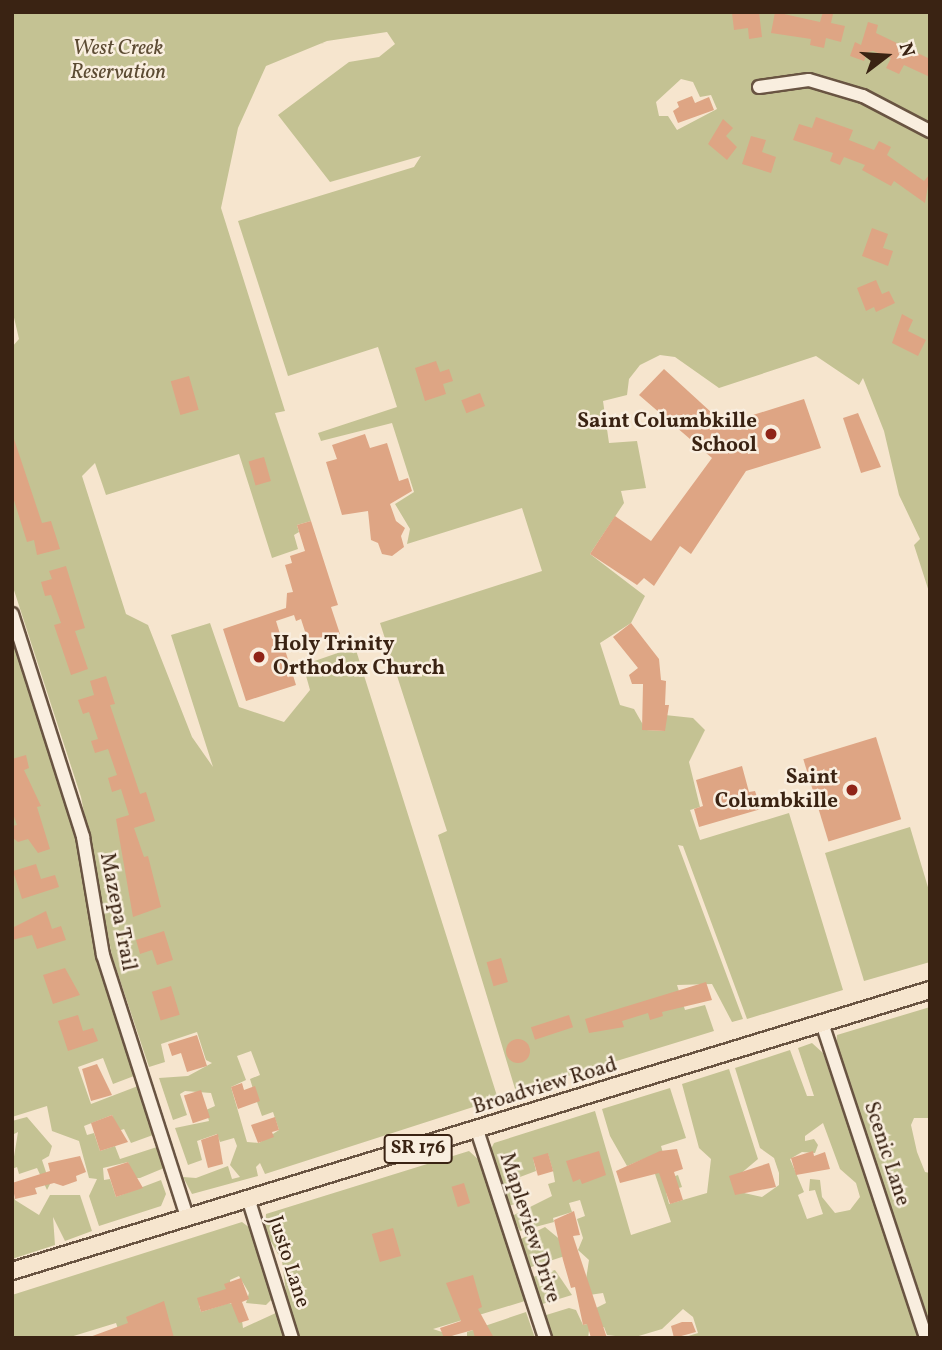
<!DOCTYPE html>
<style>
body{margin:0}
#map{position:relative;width:942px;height:1350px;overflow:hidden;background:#f6e5ce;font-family:Vollkorn,serif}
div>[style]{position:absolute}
.green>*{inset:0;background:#c4c293}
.building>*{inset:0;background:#dea584;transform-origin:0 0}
.round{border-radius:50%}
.roads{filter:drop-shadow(2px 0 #695442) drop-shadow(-2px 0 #695442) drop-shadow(0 2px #695442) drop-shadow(0 -2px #695442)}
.minor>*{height:12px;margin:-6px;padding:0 6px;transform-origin:6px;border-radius:6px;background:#f9eedf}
.major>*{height:16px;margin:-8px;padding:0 8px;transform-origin:8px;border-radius:8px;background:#f6e5ce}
.dots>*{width:19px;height:19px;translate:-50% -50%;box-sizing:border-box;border:4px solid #f9eedf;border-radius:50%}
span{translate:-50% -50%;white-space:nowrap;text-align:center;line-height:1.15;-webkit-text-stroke:5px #f9eedf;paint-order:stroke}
.shield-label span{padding:2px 5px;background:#f9eedf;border:2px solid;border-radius:5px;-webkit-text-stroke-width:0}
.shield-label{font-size:19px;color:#3a2313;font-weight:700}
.park-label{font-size:21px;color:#5c4b33;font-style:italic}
.poi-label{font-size:21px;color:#3a2313;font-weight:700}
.right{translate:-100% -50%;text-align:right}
.left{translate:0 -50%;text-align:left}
.street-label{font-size:21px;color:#3a2313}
.frame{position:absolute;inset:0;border:14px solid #3a2313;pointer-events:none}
.north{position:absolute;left:851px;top:21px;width:70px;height:70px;-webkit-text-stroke:5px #f9eedf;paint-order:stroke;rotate:73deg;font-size:19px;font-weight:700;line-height:28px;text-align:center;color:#3a2313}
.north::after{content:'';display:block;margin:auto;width:24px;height:32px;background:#3a2313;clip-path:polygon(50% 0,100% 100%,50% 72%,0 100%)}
</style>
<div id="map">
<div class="green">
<div style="clip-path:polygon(evenodd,12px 12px,930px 12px,930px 595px,914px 545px,920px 539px,899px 495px,884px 431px,863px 378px,859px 385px,816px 356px,719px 388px,675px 357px,660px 355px,640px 365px,629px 379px,627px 395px,603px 401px,609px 443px,637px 441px,646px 488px,621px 491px,624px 503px,590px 554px,645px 596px,631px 623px,600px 643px,620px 705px,634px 709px,646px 730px,664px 731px,665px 715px,693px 718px,705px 730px,689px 762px,700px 807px,690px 810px,700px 840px,789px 813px,843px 990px,747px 1019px,683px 846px,678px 845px,743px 1019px,732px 1022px,712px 984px,677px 985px,685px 1010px,705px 1005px,714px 1031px,516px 1092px,438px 835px,447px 831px,380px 623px,542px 571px,522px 508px,407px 544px,410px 529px,395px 504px,414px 492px,392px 423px,321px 441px,318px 433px,397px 407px,378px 347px,288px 376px,238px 221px,414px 167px,421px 156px,330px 182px,278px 115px,349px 62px,379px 57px,395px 44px,387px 32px,327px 41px,266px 66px,238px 128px,221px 208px,285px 411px,275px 413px,311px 521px,297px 525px,299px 532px,294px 535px,298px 549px,272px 558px,239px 454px,106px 495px,95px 463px,82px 476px,126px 614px,148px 625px,192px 737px,213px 767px,171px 635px,210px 623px,239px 707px,284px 722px,310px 690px,303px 665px,355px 647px,498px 1099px,265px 1174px,260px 1163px,256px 1167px,258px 1176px,192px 1194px,183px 1177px,196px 1178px,228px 1166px,232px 1179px,240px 1177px,230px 1165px,237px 1146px,234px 1138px,220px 1142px,217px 1134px,197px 1141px,202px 1160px,188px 1165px,175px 1128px,209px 1121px,206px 1110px,215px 1106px,211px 1093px,185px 1091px,180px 1094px,187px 1115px,173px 1120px,159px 1078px,188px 1076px,212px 1063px,206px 1060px,197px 1032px,161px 1044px,165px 1062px,149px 1067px,112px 956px,81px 797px,12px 584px,12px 347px,19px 339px,12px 309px,12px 12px,681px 79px,693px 82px,700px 97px,711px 95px,717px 109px,677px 130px,668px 116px,659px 116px,656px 102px,681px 79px,12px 12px,251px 1051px,260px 1075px,250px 1079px,257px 1102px,262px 1116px,273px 1112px,279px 1130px,259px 1143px,247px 1142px,231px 1087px,246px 1080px,237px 1056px,251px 1051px)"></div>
<div style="clip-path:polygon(12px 630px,78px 838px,99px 963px,134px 1076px,113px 1084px,103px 1058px,78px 1067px,91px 1104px,138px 1086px,153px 1135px,131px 1143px,124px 1129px,118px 1131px,112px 1115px,84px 1126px,87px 1135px,94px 1133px,100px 1151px,115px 1146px,120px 1159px,157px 1147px,164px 1168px,140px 1178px,133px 1178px,128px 1162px,103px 1168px,104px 1180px,110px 1179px,116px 1197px,161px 1180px,166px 1194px,161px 1206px,99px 1226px,89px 1196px,97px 1179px,89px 1178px,79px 1141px,52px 1131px,47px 1106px,12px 1117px)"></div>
<div style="clip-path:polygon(910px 827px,930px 894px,930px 962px,864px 981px,825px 853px)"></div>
<div style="clip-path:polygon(930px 1007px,930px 1118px,914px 1118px,911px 1125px,917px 1152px,925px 1172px,930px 1173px,930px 1326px,836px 1047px,837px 1035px)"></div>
<div style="clip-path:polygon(evenodd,812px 1043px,823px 1053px,920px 1338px,682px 1338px,698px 1333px,693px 1317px,683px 1309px,662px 1329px,632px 1338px,607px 1335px,604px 1327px,589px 1331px,588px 1338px,551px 1338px,543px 1316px,569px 1308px,576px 1310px,583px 1325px,599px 1321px,596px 1308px,606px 1303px,603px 1293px,589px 1295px,585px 1286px,589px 1260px,578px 1250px,583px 1238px,577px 1219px,585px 1216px,580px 1200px,569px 1203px,572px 1212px,553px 1218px,554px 1222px,520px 1231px,512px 1216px,552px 1196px,548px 1184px,555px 1182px,553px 1171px,548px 1154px,533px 1158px,536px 1171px,520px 1177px,522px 1202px,508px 1206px,491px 1149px,494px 1143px,595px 1111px,631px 1235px,671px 1222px,655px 1174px,646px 1158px,627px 1166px,610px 1136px,602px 1109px,670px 1088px,686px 1138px,661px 1146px,670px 1178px,678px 1175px,682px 1187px,666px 1192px,669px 1204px,707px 1193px,711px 1159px,699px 1148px,682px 1084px,729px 1069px,758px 1159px,739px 1175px,735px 1191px,762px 1197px,779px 1185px,779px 1173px,774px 1158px,760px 1148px,735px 1068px,790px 1050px,807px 1096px,814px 1096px,798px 1048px,812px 1043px,823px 1123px,840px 1169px,856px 1183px,860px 1197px,850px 1210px,835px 1213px,822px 1197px,820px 1180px,810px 1179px,809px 1191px,815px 1190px,823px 1214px,807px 1219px,798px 1195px,804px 1192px,790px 1159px,802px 1152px,815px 1153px,818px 1145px,814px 1139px,805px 1141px,805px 1136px,823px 1123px)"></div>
<div style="clip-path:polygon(27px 1117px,52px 1146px,49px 1156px,42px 1160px,50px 1184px,47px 1190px,37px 1168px,19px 1174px,17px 1167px,12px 1169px,18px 1132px,12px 1135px,12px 1121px)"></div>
<div style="clip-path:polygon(469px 1151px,479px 1160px,525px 1301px,433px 1329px,460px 1338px,300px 1338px,286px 1293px,282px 1261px,265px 1231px,266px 1214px)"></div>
<div style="clip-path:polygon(12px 1191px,15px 1200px,39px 1215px,50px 1195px,80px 1195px,92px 1231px,65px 1241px,53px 1217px,55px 1245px,12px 1259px)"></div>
<div style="clip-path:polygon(242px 1222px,250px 1228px,274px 1297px,266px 1305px,246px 1303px,249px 1293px,239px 1276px,230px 1280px,231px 1293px,199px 1305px,201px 1312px,229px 1303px,240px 1306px,243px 1328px,278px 1312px,286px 1338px,121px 1338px,116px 1323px,67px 1338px,12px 1338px,12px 1295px)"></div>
<div style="clip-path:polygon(545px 1227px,563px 1242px,568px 1255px,528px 1268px,519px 1240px)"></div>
<div style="clip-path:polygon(555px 1270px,572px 1295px,539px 1305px,530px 1278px)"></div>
<div style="clip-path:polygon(526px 1312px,535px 1338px,467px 1338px,467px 1332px)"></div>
</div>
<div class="building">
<div style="clip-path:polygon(759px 12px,762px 37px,749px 39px,748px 28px,734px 30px,732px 13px)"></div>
<div style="clip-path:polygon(775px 12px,820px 22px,823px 12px,833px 14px,831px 23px,845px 26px,841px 42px,826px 38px,824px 48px,810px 45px,811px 39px,771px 33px)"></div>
<div style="clip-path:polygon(868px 22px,878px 25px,876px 33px,930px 59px,930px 77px,904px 65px,899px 74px,886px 68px,891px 58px,873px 51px,868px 52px,864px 61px,850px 56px,855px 42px,861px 45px)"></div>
<div style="clip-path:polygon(692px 96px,695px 103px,709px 97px,714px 110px,678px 123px,673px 111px,679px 107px,677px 102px)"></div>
<div style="clip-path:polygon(816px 117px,853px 130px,849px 140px,874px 150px,879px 141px,891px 147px,887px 155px,924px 181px,930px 174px,925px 203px,894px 181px,891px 186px,862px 170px,865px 165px,844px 157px,840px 165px,830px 161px,833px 153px,793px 140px,799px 124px,812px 128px)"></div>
<div style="clip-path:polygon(723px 119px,733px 128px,726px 136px,737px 147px,727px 160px,708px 144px)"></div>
<div style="clip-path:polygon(751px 136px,766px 140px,762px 152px,776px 157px,771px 173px,742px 164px)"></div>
<div style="clip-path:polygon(872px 228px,888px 234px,883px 248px,893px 251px,888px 266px,862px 256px)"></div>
<div style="clip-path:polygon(876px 280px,882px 294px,889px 291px,895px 303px,876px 312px,874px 307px,866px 311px,857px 288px)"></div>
<div style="clip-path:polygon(902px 314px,913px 320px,908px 331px,926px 340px,918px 356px,892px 343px)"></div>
<div style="clip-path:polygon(436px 361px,440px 372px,449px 369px,453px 381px,443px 384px,446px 394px,425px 401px,415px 368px)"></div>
<div style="clip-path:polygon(664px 369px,724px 424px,804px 399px,821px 448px,746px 471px,691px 554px,680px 546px,654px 586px,644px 578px,637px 585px,590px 554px,615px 516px,651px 541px,712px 458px,639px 395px)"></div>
<div style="left:189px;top:376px;width:35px;height:19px;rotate:74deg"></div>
<div style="left:480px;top:393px;width:14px;height:20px;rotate:69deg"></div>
<div style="clip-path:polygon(858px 413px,881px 467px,861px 473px,843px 418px)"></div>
<div style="clip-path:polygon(12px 433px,42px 523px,51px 521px,60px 549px,37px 555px,34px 540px,27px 542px,12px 494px)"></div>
<div style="clip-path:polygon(365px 434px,370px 448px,387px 443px,399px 481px,408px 478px,412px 491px,390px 504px,396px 521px,405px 528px,401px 536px,404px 547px,392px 556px,382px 554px,378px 543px,371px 540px,368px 511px,342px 515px,326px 462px,337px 459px,332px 445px)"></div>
<div style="left:264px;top:457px;width:25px;height:16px;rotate:74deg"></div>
<div style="clip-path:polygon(311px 521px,338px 605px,331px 607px,340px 634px,309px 644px,301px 619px,296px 621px,294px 615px,276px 621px,296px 685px,246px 701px,223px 629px,286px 608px,287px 593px,293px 592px,285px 565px,292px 563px,290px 556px,305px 551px,297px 525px)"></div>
<div style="clip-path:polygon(66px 566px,85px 628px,75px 631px,88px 669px,71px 675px,54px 625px,61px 623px,51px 595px,45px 596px,41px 582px,52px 579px,49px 571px)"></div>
<div style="clip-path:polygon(631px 623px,659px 659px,661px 680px,666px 681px,665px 705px,669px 705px,665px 731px,642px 730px,643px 684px,632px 684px,629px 675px,638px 668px,613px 637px)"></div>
<div style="clip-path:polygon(106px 676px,115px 704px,110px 705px,140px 794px,146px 792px,155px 821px,134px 828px,144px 857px,148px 856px,161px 907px,133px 917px,116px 819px,129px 815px,121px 789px,112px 792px,108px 778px,117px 775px,108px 749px,95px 753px,91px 741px,98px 739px,89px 712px,83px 714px,78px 700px,94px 695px,90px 681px)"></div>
<div style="left:876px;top:737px;width:86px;height:76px;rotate:73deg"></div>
<div style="clip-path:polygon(26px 755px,29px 768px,24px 770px,41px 806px,37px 807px,50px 849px,38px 853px,28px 839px,18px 842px,12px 837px,12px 826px,17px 825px,12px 811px,12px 759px)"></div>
<div style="clip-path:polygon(742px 766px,749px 792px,755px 791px,761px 809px,699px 827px,694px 809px,703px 806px,696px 780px)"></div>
<div style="clip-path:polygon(36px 864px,41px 879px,55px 875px,59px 887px,22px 899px,13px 871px)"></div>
<div style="clip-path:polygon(46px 911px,52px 929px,61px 926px,66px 940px,37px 949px,32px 935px,12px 940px,12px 928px)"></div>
<div style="clip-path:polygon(164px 931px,173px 960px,157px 965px,152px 950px,140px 954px,136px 940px)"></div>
<div style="left:501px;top:958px;width:25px;height:15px;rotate:74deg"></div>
<div style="clip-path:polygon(65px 968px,80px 995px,53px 1004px,43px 975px)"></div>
<div style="clip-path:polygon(706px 982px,712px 1000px,662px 1012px,663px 1016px,650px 1020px,648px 1013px,622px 1021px,624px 1027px,589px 1033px,585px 1019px)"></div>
<div style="left:171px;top:986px;width:30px;height:20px;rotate:73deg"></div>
<div style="clip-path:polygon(78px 1015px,83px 1031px,93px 1028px,98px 1041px,68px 1051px,58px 1021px)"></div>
<div style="left:569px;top:1015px;width:13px;height:40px;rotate:72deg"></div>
<div style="clip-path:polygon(197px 1035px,207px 1066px,187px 1072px,181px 1053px,172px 1056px,168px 1044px)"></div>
<div class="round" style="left:506px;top:1039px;width:24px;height:24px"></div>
<div style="clip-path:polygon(97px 1064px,112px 1095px,91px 1101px,82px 1069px)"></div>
<div style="clip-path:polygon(242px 1083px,244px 1090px,255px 1086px,260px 1101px,238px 1109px,231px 1087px)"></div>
<div style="left:201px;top:1090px;width:29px;height:18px;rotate:72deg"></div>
<div style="clip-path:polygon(112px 1115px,128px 1142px,100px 1151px,91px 1123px)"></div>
<div style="clip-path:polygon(275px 1117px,279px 1130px,272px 1132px,274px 1137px,258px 1143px,251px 1125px)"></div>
<div style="clip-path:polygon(218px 1134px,223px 1164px,208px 1168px,201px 1140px)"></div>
<div style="clip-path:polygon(677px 1149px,683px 1169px,674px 1172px,683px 1200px,670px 1204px,659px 1173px,620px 1183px,616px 1171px,660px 1151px)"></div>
<div style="clip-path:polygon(599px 1151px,606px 1175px,582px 1184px,580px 1179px,573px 1182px,566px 1161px)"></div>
<div style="clip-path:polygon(813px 1151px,814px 1156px,825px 1152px,830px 1169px,796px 1175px,791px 1158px)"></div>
<div style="left:548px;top:1153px;width:19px;height:16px;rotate:74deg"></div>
<div style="clip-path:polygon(80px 1156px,86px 1172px,76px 1176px,77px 1181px,63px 1186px,54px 1183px,35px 1188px,37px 1194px,15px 1199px,12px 1183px,50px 1171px,48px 1163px)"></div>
<div style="clip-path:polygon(128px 1162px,143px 1188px,116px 1197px,107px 1169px)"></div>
<div style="clip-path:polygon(769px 1163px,776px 1187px,735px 1195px,729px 1176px)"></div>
<div style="left:464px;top:1183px;width:21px;height:13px;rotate:73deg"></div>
<div style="clip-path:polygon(574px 1211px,580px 1235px,573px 1236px,607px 1338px,591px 1338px,587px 1324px,583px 1325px,575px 1287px,571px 1288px,563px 1260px,554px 1220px)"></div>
<div style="left:393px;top:1228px;width:29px;height:22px;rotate:74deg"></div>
<div style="clip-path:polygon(473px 1275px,482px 1307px,478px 1309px,494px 1338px,475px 1338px,473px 1330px,444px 1338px,440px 1328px,461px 1321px,446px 1283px)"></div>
<div style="clip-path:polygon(241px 1278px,249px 1299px,242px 1302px,249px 1320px,239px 1323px,231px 1303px,201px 1312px,197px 1298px,226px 1289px,224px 1284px)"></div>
<div style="clip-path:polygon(164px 1301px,174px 1338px,87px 1338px,128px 1323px,126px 1317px)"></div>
<div style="clip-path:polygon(682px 1322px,692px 1322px,696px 1332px,674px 1338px,671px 1326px)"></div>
</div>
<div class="roads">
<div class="minor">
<div style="left:759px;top:87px;width:50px;rotate:-8deg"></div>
<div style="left:809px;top:80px;width:56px;rotate:16.5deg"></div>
<div style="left:863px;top:96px;width:76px;rotate:27.6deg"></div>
<div style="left:12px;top:614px;width:234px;rotate:72.3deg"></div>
<div style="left:83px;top:837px;width:120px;rotate:80.4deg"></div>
<div style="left:103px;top:955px;width:274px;rotate:72.2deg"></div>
<div style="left:822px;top:1023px;width:332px;rotate:71.7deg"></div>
<div style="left:477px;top:1130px;width:219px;rotate:71.9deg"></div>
<div style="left:248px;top:1198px;width:147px;rotate:72.6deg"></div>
</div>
<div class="major">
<div style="left:12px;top:1271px;width:960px;rotate:-17.02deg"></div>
</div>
</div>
<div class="dots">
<div style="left:771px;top:434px;background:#8f2418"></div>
<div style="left:259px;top:657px;background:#8f2418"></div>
<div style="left:852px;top:790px;background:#8f2418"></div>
</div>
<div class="shield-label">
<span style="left:418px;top:1149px">SR 176</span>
</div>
<div class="park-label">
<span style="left:118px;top:61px">West Creek<br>Reservation</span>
</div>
<div class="poi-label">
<span class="right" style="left:757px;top:434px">Saint Columbkille<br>School</span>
<span class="left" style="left:273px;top:657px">Holy Trinity<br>Orthodox Church</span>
<span class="right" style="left:838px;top:790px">Saint<br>Columbkille</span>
</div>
<div class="street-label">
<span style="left:117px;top:912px;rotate:79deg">Mazepa Trail</span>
<span style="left:545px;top:1087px;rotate:-17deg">Broadview Road</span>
<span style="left:886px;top:1154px;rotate:72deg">Scenic Lane</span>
<span style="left:529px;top:1228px;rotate:72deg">Mapleview Drive</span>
<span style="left:288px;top:1262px;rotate:72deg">Justo Lane</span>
</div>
<div class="frame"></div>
<div class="north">N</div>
</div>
